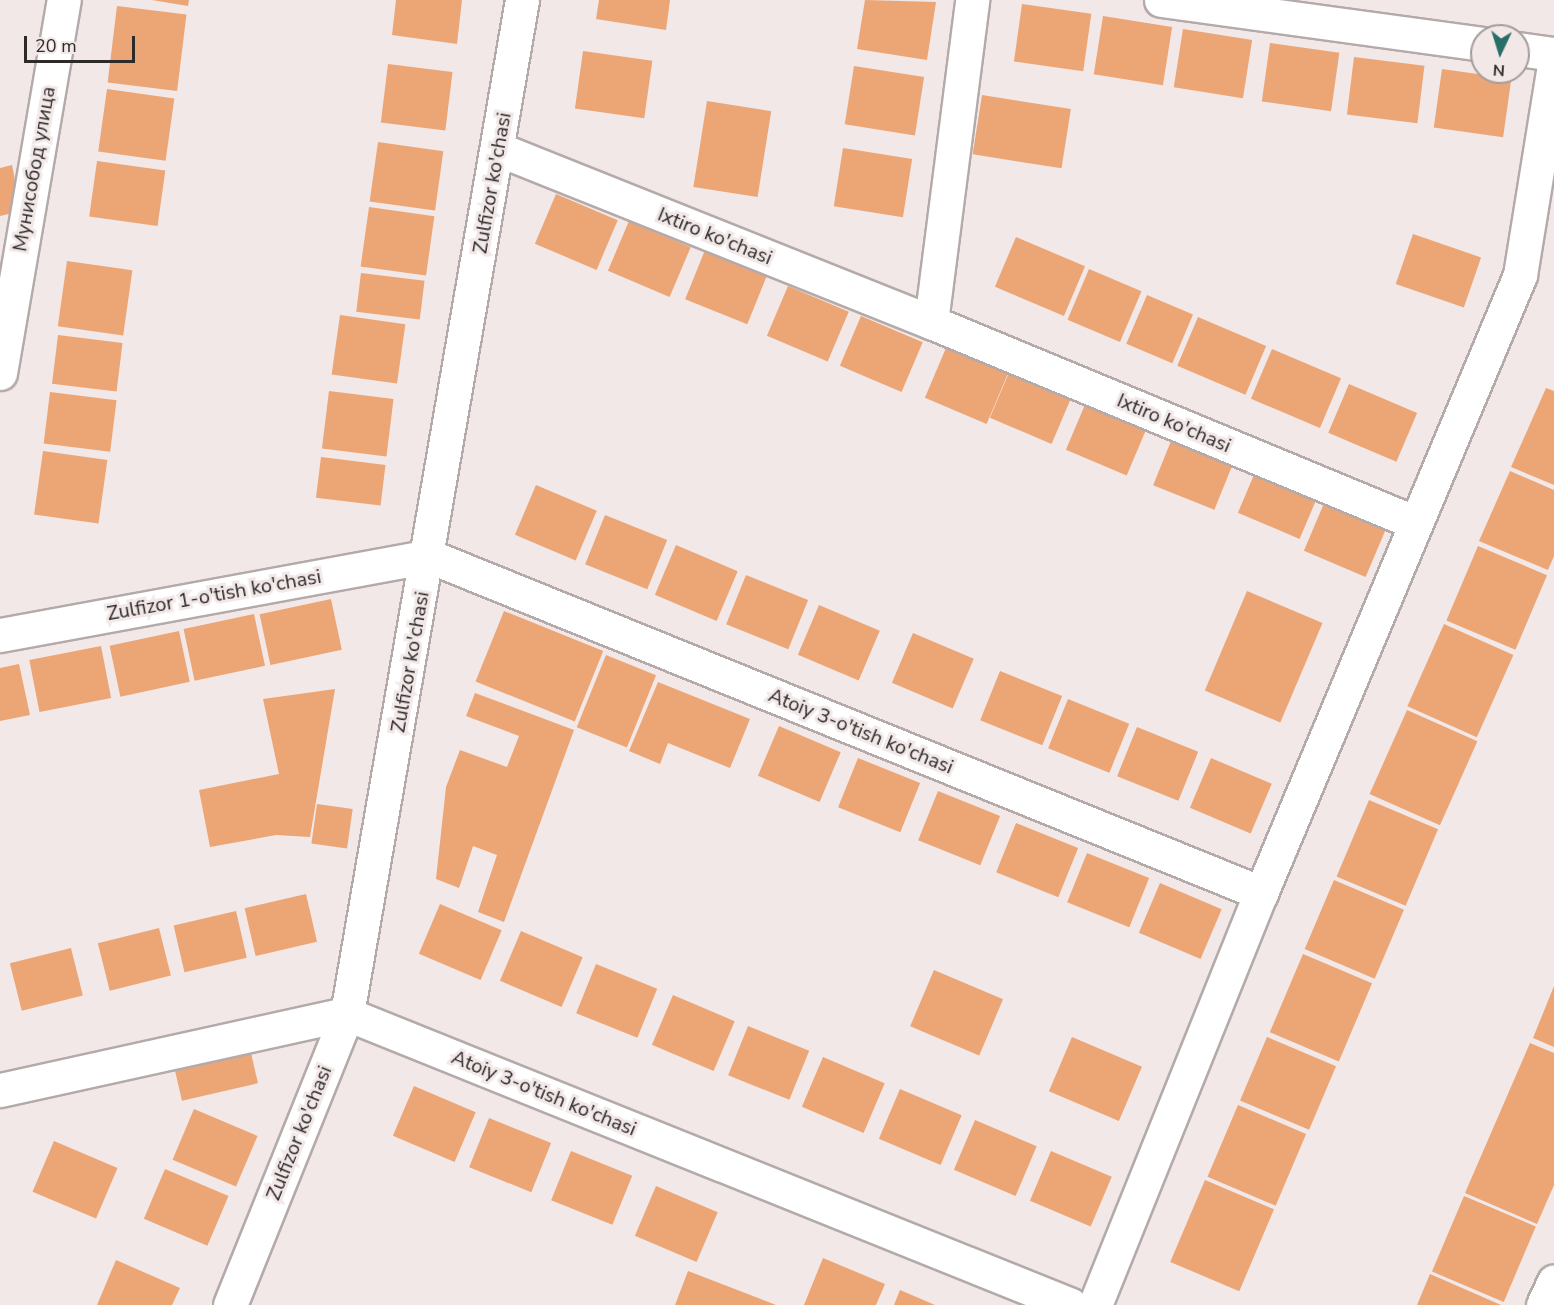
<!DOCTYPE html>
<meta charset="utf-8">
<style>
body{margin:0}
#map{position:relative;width:1554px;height:1305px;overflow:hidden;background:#f2e8e8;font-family:"Nunito Sans",sans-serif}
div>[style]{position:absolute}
.building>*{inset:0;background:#eca575;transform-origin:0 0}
.roads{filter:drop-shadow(2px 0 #b3aaa9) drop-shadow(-2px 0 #b3aaa9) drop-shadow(0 2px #b3aaa9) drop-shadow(0 -2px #b3aaa9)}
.minor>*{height:33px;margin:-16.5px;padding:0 16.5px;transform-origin:16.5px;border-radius:16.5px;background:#fff}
.tertiary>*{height:33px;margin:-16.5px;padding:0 16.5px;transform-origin:16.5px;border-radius:16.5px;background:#fff}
span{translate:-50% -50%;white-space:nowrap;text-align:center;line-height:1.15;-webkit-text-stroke:6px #f2e8e8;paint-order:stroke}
.street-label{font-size:20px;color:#2e2a2a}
.north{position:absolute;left:1470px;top:24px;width:60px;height:60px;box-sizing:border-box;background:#f2e8e8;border:2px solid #a49c9c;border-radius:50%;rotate:184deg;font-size:16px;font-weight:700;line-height:24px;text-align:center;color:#2e2a2a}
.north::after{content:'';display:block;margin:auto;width:21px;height:27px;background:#286f67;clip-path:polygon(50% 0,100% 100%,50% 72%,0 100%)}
.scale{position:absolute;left:24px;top:36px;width:111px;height:27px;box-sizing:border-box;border:3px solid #2e2a2a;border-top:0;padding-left:8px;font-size:18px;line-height:21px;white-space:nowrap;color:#2e2a2a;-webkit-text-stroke:4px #f2e8e8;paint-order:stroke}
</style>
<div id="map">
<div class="building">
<div style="clip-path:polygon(152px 0,189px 0,188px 6px)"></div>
<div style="clip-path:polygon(396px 0,462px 0,457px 44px,392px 35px)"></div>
<div style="clip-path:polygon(599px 0,670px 0,666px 30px,596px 19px)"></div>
<div style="clip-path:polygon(865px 0,936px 2px,927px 60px,857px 49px)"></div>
<div style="left:1022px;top:4px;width:70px;height:58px;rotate:8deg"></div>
<div style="left:117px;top:6px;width:70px;height:77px;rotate:7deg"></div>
<div style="left:1103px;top:16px;width:70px;height:59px;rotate:9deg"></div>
<div style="left:1183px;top:29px;width:70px;height:59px;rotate:9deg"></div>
<div style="left:1270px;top:43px;width:70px;height:59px;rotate:8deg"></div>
<div style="left:583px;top:51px;width:70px;height:58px;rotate:8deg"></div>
<div style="left:1354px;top:57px;width:71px;height:58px;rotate:7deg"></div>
<div style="left:388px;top:64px;width:65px;height:59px;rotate:7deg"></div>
<div style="left:854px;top:66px;width:71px;height:59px;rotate:9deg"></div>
<div style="left:1442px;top:69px;width:70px;height:59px;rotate:8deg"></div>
<div style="left:107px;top:89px;width:68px;height:63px;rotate:8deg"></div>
<div style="left:982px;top:95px;width:90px;height:60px;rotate:9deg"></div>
<div style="left:707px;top:101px;width:65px;height:87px;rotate:9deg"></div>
<div style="left:378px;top:142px;width:66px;height:60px;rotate:8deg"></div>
<div style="left:843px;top:148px;width:70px;height:59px;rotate:9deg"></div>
<div style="left:97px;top:161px;width:69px;height:56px;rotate:8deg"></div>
<div style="clip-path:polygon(12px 165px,21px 211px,0 216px,0 168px)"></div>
<div style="left:556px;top:194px;width:67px;height:54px;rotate:23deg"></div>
<div style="left:369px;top:207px;width:66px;height:60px;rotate:8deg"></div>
<div style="left:629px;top:221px;width:67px;height:54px;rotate:23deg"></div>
<div style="left:1413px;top:234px;width:72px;height:53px;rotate:19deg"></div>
<div style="left:1016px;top:237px;width:75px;height:54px;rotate:23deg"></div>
<div style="left:705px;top:250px;width:67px;height:53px;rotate:22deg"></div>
<div style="left:67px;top:261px;width:66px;height:66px;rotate:8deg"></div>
<div style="left:1089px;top:269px;width:57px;height:55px;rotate:23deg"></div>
<div style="left:361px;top:273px;width:64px;height:39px;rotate:7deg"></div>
<div style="left:788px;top:286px;width:66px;height:54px;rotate:23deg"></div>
<div style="left:1147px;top:295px;width:50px;height:53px;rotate:23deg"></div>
<div style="left:340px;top:315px;width:66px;height:60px;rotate:8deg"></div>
<div style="left:861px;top:316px;width:67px;height:54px;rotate:23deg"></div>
<div style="left:1198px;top:317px;width:74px;height:53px;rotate:23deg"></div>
<div style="left:58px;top:335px;width:65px;height:49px;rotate:7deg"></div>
<div style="left:946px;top:348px;width:67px;height:54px;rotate:23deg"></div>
<div style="left:1272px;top:349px;width:75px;height:54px;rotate:23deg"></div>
<div style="left:1011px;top:368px;width:67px;height:54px;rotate:23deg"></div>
<div style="left:1349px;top:384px;width:74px;height:53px;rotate:23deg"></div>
<div style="clip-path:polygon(1546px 388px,1554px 391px,1554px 485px,1511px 467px)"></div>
<div style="left:329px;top:391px;width:65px;height:58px;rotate:7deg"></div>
<div style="left:50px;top:392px;width:67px;height:52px;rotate:7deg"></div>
<div style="left:1087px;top:400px;width:66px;height:54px;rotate:23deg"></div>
<div style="left:1173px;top:436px;width:66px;height:53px;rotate:22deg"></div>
<div style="left:43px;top:451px;width:65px;height:64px;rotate:8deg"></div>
<div style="left:321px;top:457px;width:65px;height:41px;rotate:7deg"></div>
<div style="left:1259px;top:463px;width:67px;height:54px;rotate:23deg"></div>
<div style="clip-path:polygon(1510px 471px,1554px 490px,1554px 556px,1548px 570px,1479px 541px)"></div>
<div style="left:536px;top:485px;width:66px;height:54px;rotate:23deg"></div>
<div style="left:1325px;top:501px;width:67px;height:54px;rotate:23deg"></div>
<div style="left:605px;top:515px;width:67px;height:53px;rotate:22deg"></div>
<div style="left:676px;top:545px;width:67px;height:54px;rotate:23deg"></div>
<div style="left:1478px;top:546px;width:75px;height:81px;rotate:23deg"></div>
<div style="left:746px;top:575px;width:67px;height:53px;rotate:22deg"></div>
<div style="left:1247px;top:591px;width:82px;height:108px;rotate:23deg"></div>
<div style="left:331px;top:599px;width:52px;height:73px;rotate:78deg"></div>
<div style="left:819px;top:605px;width:66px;height:54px;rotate:23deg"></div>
<div style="left:504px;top:611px;width:107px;height:76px;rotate:22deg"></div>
<div style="left:254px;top:614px;width:53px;height:72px;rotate:78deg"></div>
<div style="left:1444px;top:624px;width:76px;height:90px;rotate:24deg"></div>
<div style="left:179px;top:631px;width:52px;height:71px;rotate:78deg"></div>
<div style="left:913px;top:633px;width:66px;height:54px;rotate:23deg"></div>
<div style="left:101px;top:646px;width:53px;height:73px;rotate:79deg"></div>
<div style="left:606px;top:655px;width:54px;height:78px;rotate:22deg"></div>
<div style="clip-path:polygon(19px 664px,30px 715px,0 721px,0 668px)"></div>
<div style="left:1000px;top:671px;width:67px;height:53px;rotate:22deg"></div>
<div style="clip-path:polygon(658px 682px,750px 719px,730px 768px,668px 743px,660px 764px,629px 751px)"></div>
<div style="clip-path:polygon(335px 689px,310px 837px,276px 835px,210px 847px,199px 790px,279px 774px,263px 699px)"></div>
<div style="clip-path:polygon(475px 693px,574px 730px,504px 922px,478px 912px,497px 855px,473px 846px,459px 888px,436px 879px,446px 787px,460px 750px,507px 767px,519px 736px,466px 716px)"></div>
<div style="left:1068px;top:699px;width:66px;height:53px;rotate:22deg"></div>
<div style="left:1407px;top:710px;width:77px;height:92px;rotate:24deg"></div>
<div style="left:779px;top:726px;width:67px;height:54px;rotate:23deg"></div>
<div style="left:1137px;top:727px;width:66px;height:53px;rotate:22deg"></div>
<div style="left:858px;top:758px;width:67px;height:53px;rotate:22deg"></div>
<div style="left:1211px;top:758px;width:66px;height:54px;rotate:23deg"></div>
<div style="left:938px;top:791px;width:67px;height:53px;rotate:22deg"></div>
<div style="left:1369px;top:800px;width:75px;height:83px;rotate:23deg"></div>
<div style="left:317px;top:804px;width:36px;height:40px;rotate:8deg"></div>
<div style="left:1016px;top:823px;width:67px;height:53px;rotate:22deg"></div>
<div style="left:1087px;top:853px;width:67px;height:53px;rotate:22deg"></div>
<div style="left:1334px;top:880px;width:76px;height:75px;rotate:23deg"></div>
<div style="left:1160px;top:883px;width:67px;height:54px;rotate:23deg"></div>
<div style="left:306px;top:894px;width:49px;height:63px;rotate:77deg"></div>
<div style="left:440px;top:904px;width:67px;height:54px;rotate:23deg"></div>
<div style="left:236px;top:911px;width:48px;height:64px;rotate:77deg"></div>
<div style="left:159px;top:928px;width:49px;height:63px;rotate:76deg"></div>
<div style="left:521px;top:931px;width:67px;height:54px;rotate:23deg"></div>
<div style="left:71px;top:948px;width:49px;height:63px;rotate:76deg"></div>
<div style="left:1303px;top:954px;width:75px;height:85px;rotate:23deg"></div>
<div style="left:596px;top:964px;width:66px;height:53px;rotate:22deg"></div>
<div style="left:934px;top:970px;width:75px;height:61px;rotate:23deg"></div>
<div style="clip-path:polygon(1554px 986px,1554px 1047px,1533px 1038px)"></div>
<div style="left:673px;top:995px;width:67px;height:54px;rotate:23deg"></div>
<div style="left:748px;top:1026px;width:66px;height:53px;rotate:22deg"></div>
<div style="left:1072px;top:1037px;width:76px;height:59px;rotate:23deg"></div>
<div style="left:1267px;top:1037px;width:75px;height:69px;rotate:23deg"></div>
<div style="clip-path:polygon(1530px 1043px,1554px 1053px,1554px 1185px,1537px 1224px,1465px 1193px)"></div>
<div style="left:251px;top:1053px;width:31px;height:78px;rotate:77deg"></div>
<div style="left:823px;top:1057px;width:67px;height:54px;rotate:23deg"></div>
<div style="left:414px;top:1086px;width:67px;height:54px;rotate:23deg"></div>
<div style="left:900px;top:1089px;width:67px;height:54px;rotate:23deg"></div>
<div style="left:1238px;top:1105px;width:74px;height:78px;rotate:23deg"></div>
<div style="left:194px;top:1109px;width:69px;height:55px;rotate:23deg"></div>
<div style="left:489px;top:1118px;width:67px;height:53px;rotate:22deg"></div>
<div style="left:975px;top:1120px;width:67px;height:54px;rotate:23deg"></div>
<div style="left:54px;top:1141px;width:69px;height:55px;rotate:23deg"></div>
<div style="left:571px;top:1151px;width:66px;height:53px;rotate:22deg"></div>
<div style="left:1051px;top:1151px;width:66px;height:54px;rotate:23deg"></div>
<div style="left:165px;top:1169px;width:69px;height:54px;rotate:23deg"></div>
<div style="left:1205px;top:1180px;width:75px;height:89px;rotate:23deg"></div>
<div style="left:656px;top:1186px;width:67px;height:54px;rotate:23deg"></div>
<div style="left:1464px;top:1196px;width:78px;height:82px;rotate:23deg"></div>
<div style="clip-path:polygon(823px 1258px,885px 1284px,876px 1305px,804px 1305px)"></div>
<div style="clip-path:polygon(116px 1260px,180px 1288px,172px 1305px,97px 1305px)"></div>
<div style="clip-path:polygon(688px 1271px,776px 1305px,675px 1305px)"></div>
<div style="clip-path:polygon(1430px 1274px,1501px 1305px,1417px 1305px)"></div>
<div style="clip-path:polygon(900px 1290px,935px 1305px,894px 1305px)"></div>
</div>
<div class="roads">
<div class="minor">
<div style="left:1161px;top:0;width:324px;rotate:7.8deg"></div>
<div style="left:1518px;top:49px;width:36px;rotate:8deg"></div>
<div style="left:498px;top:149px;width:466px;rotate:21.8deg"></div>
<div style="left:931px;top:322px;width:525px;rotate:22.51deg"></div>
<div style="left:931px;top:322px;width:325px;rotate:-82.7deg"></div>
<div style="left:0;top:373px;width:378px;rotate:-80.3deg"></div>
<div style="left:0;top:635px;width:436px;rotate:-10.4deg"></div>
<div style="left:429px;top:556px;width:898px;rotate:22.05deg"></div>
<div style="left:0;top:1090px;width:355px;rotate:-12.4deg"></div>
<div style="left:347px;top:1014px;width:780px;rotate:21.9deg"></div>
<div style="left:1095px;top:1305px;width:444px;rotate:-68.1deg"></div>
<div style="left:1261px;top:893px;width:670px;rotate:-67.26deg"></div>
<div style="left:1520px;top:275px;width:212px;rotate:-80.8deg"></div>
<div style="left:1543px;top:1305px;width:26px;rotate:-65deg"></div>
</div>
<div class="tertiary">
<div style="left:230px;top:1305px;width:314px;rotate:-68.1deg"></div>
<div style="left:347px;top:1014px;width:1029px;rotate:-80.21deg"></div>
</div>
</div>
<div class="street-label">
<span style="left:34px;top:169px;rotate:-80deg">Мунисобод улица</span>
<span style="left:492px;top:183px;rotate:-80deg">Zulfizor ko'chasi</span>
<span style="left:715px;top:236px;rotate:22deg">Ixtiro ko'chasi</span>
<span style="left:1174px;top:423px;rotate:23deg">Ixtiro ko'chasi</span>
<span style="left:214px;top:595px;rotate:-10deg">Zulfizor 1-o'tish ko'chasi</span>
<span style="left:410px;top:662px;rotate:-80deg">Zulfizor ko'chasi</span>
<span style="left:861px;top:731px;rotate:22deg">Atoiy 3-o'tish ko'chasi</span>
<span style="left:544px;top:1093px;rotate:22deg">Atoiy 3-o'tish ko'chasi</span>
<span style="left:299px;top:1133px;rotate:-68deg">Zulfizor ko'chasi</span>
</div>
<div class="north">N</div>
<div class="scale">20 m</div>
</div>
